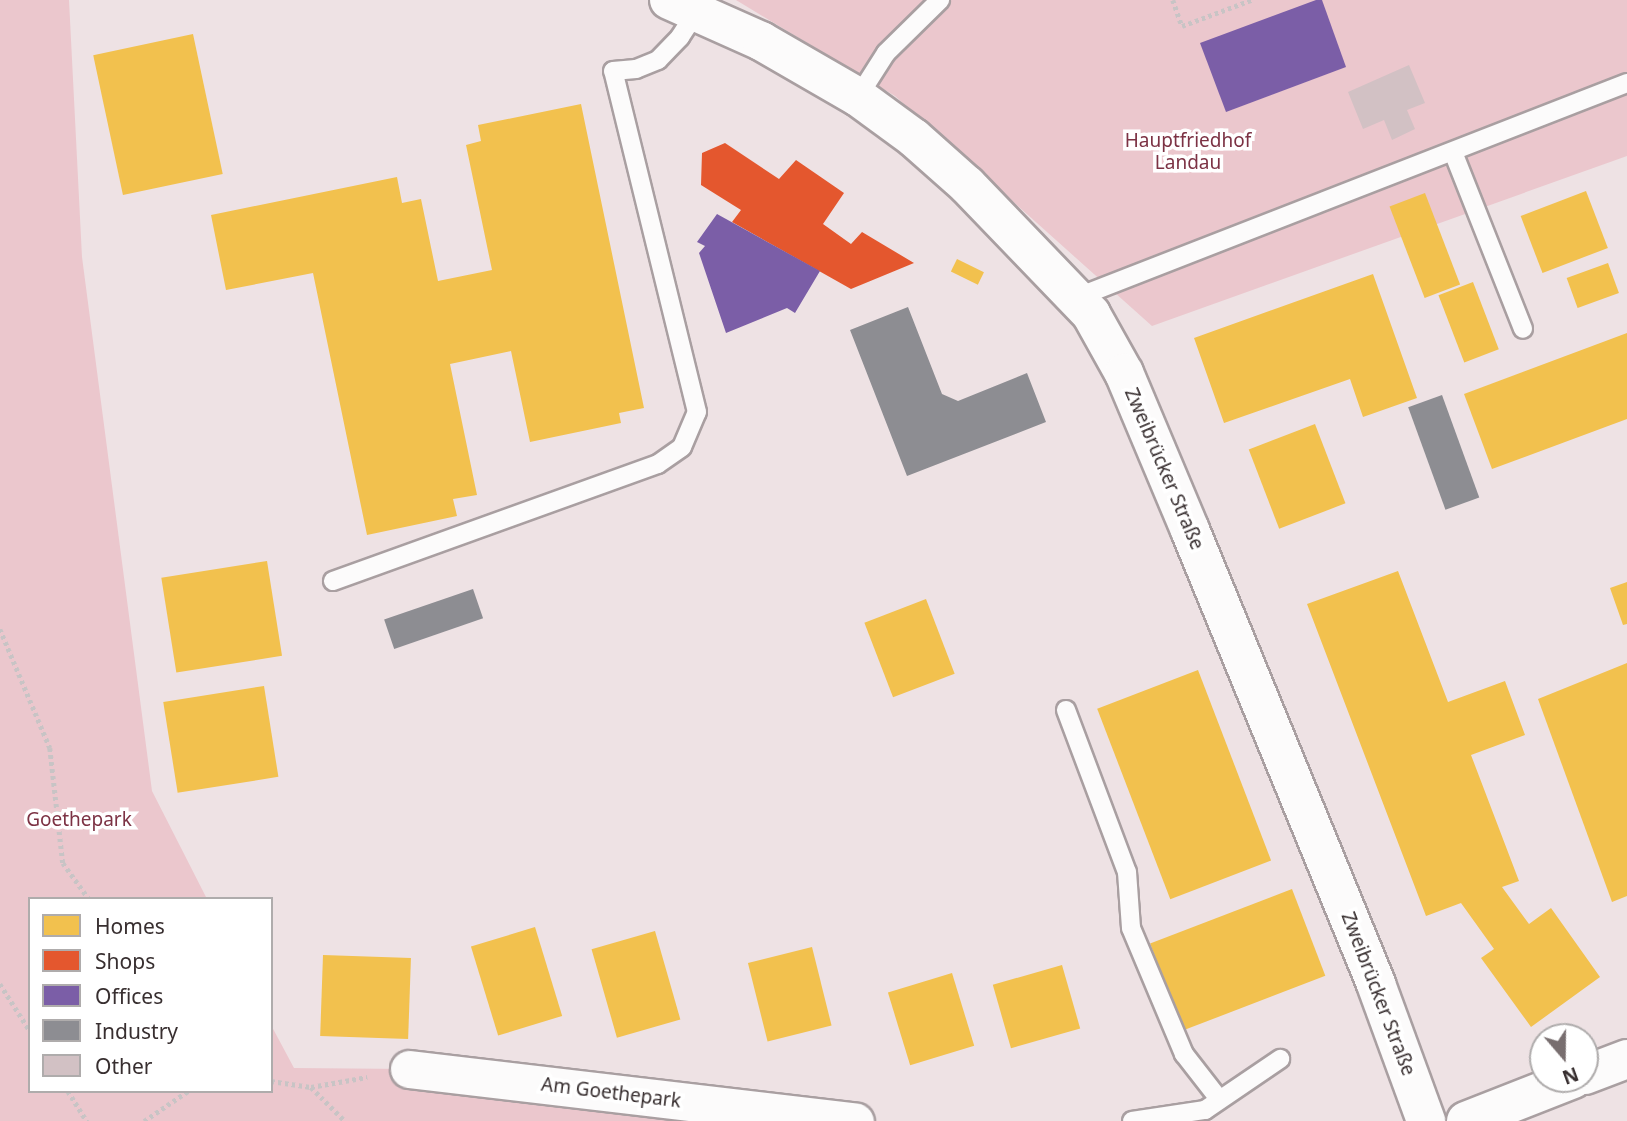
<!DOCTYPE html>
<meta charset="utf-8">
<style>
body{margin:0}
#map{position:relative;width:1627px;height:1121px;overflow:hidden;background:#eee2e4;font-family:"Noto Sans",sans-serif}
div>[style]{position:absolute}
.green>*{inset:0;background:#ebc7cd}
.homes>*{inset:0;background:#f2c14e;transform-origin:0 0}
.shops>*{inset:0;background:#e4572e}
.offices>*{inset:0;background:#7b5ea7}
.industry>*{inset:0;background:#8d8d92;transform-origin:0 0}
.building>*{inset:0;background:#d2c1c4}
.path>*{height:4.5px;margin-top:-2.25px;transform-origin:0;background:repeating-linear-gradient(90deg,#c8c4c5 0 3.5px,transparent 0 7px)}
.roads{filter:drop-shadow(2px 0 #a99fa1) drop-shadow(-2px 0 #a99fa1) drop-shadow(0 2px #a99fa1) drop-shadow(0 -2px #a99fa1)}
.service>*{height:18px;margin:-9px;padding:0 9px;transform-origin:9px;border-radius:9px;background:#fcfbfb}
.minor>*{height:37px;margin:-18.5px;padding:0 18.5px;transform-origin:18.5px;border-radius:18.5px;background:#fcfbfb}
.tertiary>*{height:38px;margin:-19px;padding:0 19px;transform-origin:19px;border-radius:19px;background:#fcfbfb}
span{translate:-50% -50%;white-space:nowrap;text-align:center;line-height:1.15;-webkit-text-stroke:7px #fff;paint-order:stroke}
.park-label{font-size:19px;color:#7c3244}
.street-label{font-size:19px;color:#382f30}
.legend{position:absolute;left:28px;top:897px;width:245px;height:196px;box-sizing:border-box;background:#fff;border:2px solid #afacac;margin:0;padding:9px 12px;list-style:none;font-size:21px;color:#382f30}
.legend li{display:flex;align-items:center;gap:14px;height:35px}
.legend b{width:35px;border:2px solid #afacac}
.north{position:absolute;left:1529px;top:1023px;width:70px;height:70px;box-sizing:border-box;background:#fff;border:2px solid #afacac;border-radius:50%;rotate:160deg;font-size:19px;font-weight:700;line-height:28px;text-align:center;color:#382f30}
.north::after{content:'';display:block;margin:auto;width:24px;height:32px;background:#786e6f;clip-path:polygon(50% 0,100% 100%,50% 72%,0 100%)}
</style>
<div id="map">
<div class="green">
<div style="clip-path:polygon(0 0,69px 0,82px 257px,152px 791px,207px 899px,30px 899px,30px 1091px,271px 1091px,271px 1025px,294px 1068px,409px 1069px,830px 1121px,0 1121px)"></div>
<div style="clip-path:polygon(736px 0,1627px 0,1627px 156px,1152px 326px,895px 96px)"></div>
</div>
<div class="homes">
<div style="left:193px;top:34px;width:143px;height:102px;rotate:78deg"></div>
<div style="clip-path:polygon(581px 104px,644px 408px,619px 413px,621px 423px,530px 442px,511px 351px,450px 364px,477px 495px,453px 499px,457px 516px,367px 535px,313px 273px,226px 290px,211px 215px,397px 177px,402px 203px,421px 199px,438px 281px,492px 270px,466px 145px,481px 141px,478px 125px)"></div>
<div style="left:1586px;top:191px;width:61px;height:70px;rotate:69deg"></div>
<div style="left:1425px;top:193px;width:98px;height:38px;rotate:69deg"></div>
<div style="left:957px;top:259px;width:30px;height:14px;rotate:26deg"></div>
<div style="left:1608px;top:263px;width:32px;height:44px;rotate:70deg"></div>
<div style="clip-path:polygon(1373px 274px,1417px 398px,1363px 417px,1350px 379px,1224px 423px,1194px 338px)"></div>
<div style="left:1473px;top:282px;width:72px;height:37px;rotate:69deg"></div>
<div style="clip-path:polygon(1627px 333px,1627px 419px,1492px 469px,1464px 394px)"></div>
<div style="left:1315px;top:424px;width:85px;height:71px;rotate:69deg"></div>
<div style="left:267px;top:561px;width:96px;height:107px;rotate:81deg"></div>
<div style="clip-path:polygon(1398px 571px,1448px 702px,1505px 681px,1525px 735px,1471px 755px,1519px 881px,1502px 887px,1529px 924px,1551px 908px,1600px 977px,1531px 1027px,1481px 958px,1494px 949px,1461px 903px,1426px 916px,1307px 604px)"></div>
<div style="clip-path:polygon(1627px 582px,1627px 624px,1623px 625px,1610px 588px)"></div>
<div style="left:926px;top:599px;width:80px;height:66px;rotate:69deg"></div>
<div style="clip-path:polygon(1627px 663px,1627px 896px,1612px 902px,1538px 699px)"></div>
<div style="left:1198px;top:670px;width:204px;height:108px;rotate:69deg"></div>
<div style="left:264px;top:686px;width:92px;height:102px;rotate:81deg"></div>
<div style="left:1292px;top:889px;width:93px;height:152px;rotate:69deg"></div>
<div style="left:535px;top:927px;width:93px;height:67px;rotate:73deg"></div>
<div style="left:655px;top:931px;width:92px;height:66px;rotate:74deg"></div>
<div style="left:812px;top:947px;width:81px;height:66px;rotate:76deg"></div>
<div style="left:323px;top:955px;width:88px;height:81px;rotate:2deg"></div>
<div style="left:1062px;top:965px;width:66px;height:72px;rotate:74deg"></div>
<div style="left:952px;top:973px;width:76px;height:67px;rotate:73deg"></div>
</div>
<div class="shops">
<div style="clip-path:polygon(725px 143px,779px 179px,796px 160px,844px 193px,823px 224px,851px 244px,862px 232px,914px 263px,851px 289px,732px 222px,741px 210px,701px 185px,702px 153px)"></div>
</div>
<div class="offices">
<div style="clip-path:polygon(1316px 0,1322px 0,1346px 67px,1226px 112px,1200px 43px)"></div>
<div style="clip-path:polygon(717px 214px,820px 271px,795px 313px,787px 308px,726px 333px,699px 253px,705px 246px,697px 242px)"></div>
</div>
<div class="industry">
<div style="clip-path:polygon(908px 307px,942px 394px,958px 401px,1027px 373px,1046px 422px,907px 476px,850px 330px)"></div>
<div style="left:1442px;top:395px;width:109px;height:36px;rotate:70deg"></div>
<div style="left:473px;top:589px;width:31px;height:94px;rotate:71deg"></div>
</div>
<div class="building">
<div style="clip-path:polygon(1409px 65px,1425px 103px,1407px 110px,1415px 129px,1392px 140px,1384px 120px,1363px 129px,1348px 92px)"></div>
</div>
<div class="path">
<div style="left:1173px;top:0;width:28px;rotate:71deg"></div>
<div style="left:1182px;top:26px;width:74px;rotate:-20.6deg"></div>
<div style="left:0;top:629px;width:129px;rotate:67.2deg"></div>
<div style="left:50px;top:748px;width:116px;rotate:83.6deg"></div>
<div style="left:63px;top:863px;width:44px;rotate:54.2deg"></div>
<div style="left:0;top:984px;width:56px;rotate:57.4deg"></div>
<div style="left:271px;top:1081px;width:40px;rotate:8.5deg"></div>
<div style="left:311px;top:1087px;width:57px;rotate:-10.1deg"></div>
<div style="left:311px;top:1087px;width:48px;rotate:45deg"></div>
<div style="left:68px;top:1091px;width:36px;rotate:58deg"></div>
<div style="left:144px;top:1121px;width:53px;rotate:-34.3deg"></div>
</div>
<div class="roads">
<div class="service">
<div style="left:858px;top:97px;width:52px;rotate:-57.5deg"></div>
<div style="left:886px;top:53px;width:76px;rotate:-44.5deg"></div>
<div style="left:1453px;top:152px;width:190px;rotate:68.4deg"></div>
<div style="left:1078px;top:297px;width:589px;rotate:-21.3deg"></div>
<div style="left:333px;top:581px;width:345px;rotate:-19.8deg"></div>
<div style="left:658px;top:464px;width:29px;rotate:-35deg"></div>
<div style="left:682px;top:447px;width:38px;rotate:-67deg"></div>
<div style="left:697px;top:412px;width:351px;rotate:-103.8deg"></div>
<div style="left:613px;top:71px;width:23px;rotate:-5deg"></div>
<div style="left:636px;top:69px;width:24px;rotate:-22deg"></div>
<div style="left:658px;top:60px;width:32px;rotate:-46deg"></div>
<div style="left:680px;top:37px;width:31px;rotate:-57deg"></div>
<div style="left:1066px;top:710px;width:173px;rotate:69.4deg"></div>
<div style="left:1127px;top:872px;width:56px;rotate:85.9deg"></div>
<div style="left:1131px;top:928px;width:137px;rotate:67.2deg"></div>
<div style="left:1184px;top:1054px;width:57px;rotate:52.1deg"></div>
<div style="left:1132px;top:1121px;width:74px;rotate:-8.6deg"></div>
<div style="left:1205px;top:1110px;width:91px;rotate:-34.2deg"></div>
</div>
<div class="minor">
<div style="left:409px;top:1069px;width:449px;rotate:6.7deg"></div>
</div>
<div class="tertiary">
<div style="left:669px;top:0;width:101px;rotate:24deg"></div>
<div style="left:761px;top:41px;width:112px;rotate:30deg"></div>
<div style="left:858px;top:97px;width:69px;rotate:36.2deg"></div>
<div style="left:914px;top:138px;width:71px;rotate:41.6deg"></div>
<div style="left:967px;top:185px;width:179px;rotate:46.1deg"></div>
<div style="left:1091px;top:314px;width:68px;rotate:60.8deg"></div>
<div style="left:1124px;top:373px;width:170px;rotate:67.2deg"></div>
<div style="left:1190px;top:530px;width:491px;rotate:67.7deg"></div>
<div style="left:1376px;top:984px;width:146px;rotate:69.9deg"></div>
<div style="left:1585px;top:1075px;width:45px;rotate:-20.9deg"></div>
<div style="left:1466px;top:1121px;width:115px;rotate:-21.4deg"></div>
</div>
</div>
<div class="park-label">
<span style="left:1188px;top:152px">Hauptfriedhof<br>Landau</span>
<span style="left:79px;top:820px">Goethepark</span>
</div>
<div class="street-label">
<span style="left:1164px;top:469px;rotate:67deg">Zweibrücker Straße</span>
<span style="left:1378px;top:994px;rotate:69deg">Zweibrücker Straße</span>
<span style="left:611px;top:1093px;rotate:7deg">Am Goethepark</span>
</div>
<ul class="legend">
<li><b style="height:19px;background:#f2c14e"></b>Homes</li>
<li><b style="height:19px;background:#e4572e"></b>Shops</li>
<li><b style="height:19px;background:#7b5ea7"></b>Offices</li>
<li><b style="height:19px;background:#8d8d92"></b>Industry</li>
<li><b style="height:19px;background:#d2c1c4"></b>Other</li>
</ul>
<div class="north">N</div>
</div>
